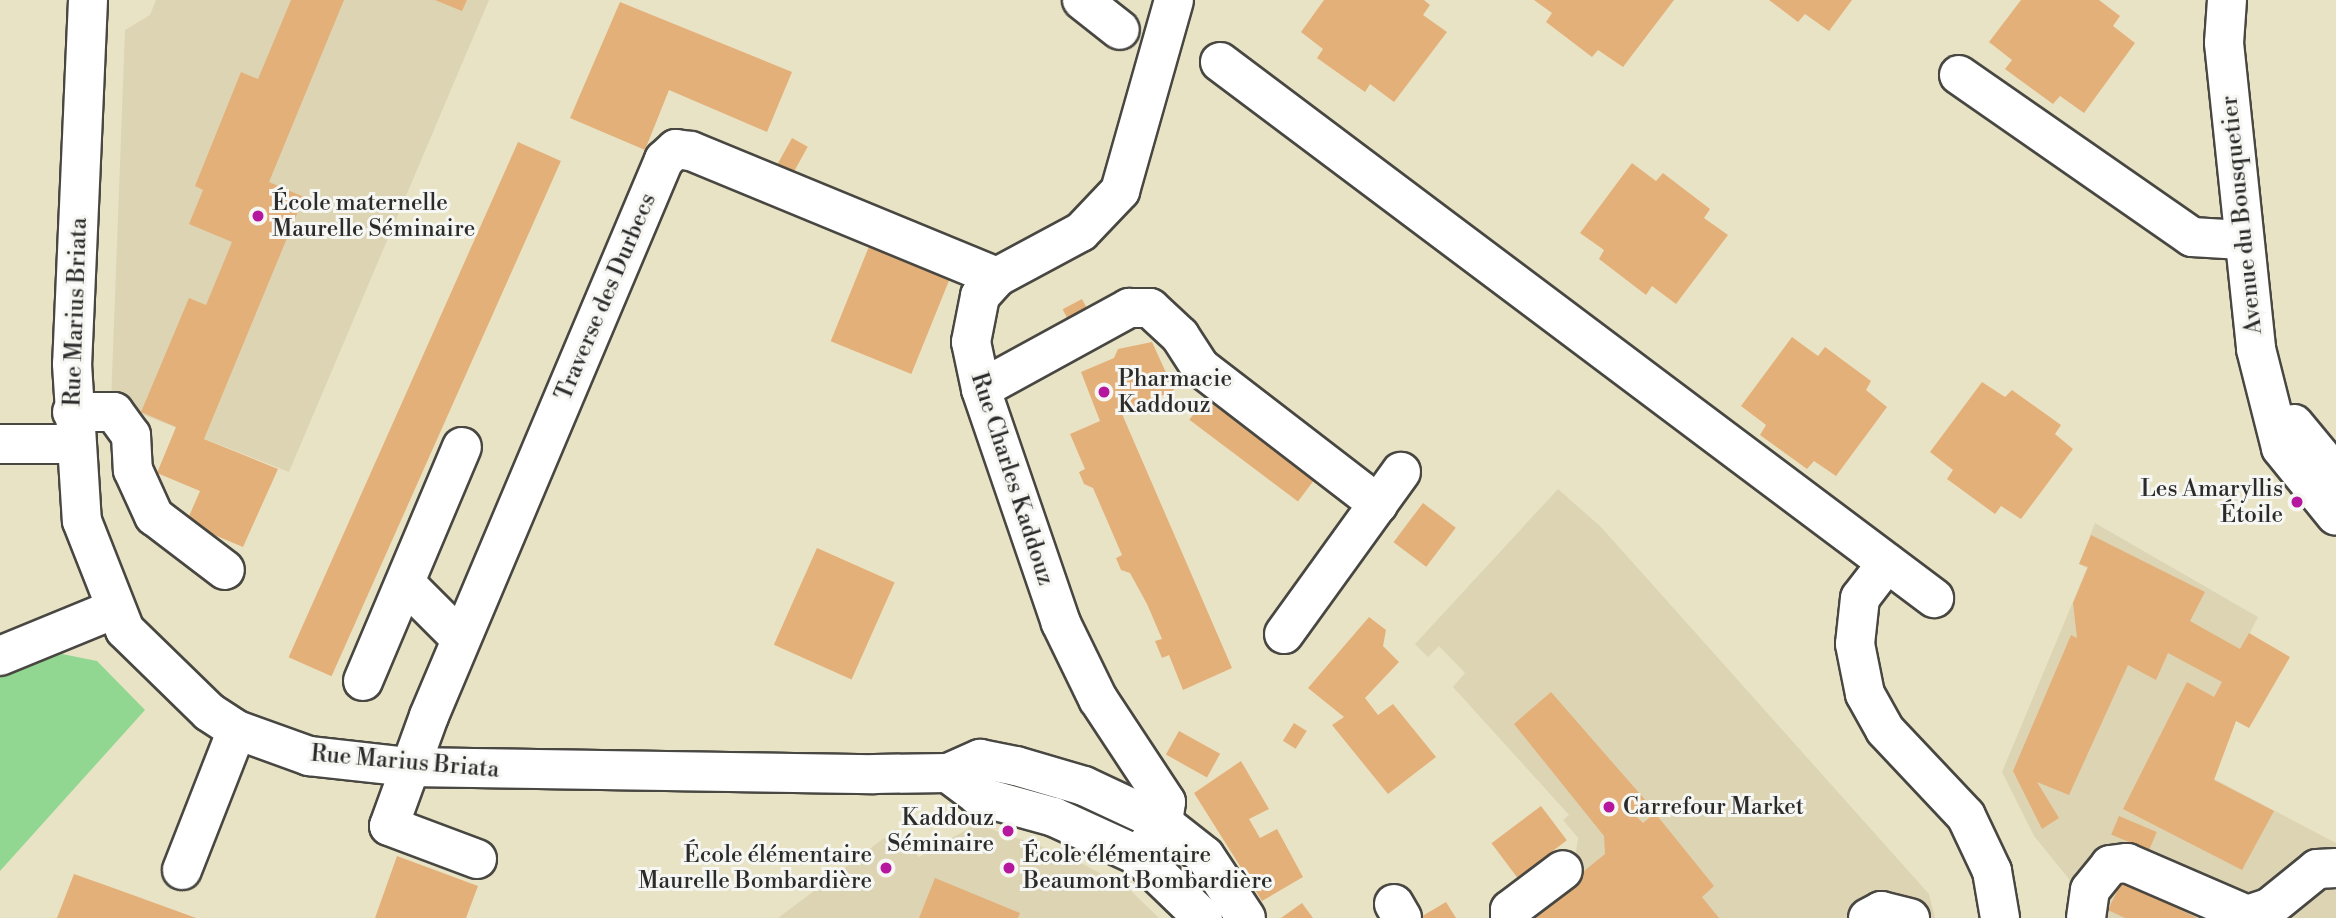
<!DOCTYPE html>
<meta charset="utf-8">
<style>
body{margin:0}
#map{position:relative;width:2336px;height:918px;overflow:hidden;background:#e9e3c5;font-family:"Libre Bodoni",serif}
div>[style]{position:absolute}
.built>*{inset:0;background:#ddd4b4}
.green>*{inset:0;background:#91d791}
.building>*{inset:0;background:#e4b079;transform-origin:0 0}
.roads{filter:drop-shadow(2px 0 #484742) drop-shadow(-2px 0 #484742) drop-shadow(0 2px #484742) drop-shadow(0 -2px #484742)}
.minor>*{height:38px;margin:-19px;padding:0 19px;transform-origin:19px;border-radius:19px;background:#fff}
.dots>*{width:19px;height:19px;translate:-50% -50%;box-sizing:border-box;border:4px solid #f6f6f2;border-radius:50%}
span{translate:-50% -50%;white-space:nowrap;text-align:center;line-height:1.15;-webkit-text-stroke:6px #f6f6f2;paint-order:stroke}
.poi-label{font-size:23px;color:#2b2b2b}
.left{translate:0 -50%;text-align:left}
.right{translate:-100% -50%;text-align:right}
.street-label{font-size:23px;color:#2b2b2b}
</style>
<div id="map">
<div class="built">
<div style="clip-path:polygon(156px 0,489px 0,289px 472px,111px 402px,125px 30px,150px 15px)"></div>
<div style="clip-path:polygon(1558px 489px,1601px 527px,1929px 894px,1935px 918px,1526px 918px,1582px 873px,1574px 863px,1578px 838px,1563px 820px,1569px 815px,1453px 687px,1465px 673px,1439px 646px,1428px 657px,1415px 644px)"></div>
<div style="clip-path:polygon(2095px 523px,2258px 617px,2184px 763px,2336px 843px,2336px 918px,2074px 918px,2069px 879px,2034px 836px,2002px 772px,2087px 568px,2079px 564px)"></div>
<div style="clip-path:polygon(976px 824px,1066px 855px,1128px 888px,1159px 918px,778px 918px,896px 829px,919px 857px)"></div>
</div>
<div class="green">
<div style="clip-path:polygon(62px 654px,97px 661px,145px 710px,0 871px,0 674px)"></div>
</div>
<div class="building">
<div style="clip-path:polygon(291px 0,344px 0,269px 182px,304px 197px,204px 439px,278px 469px,243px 547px,186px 523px,200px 491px,157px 473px,176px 427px,141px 412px,189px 298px,206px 305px,232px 242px,189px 224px,203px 190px,195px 186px,241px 72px,258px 79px)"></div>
<div style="clip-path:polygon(435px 0,467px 0,462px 11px)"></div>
<div style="clip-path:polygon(1324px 0,1424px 0,1430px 5px,1423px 15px,1447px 32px,1394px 102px,1370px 84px,1365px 92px,1317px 58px,1323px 49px,1301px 32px)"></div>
<div style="clip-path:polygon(1534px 0,1674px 0,1623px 67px,1598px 50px,1592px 57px,1546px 22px,1552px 13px)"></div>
<div style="clip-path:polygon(1769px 0,1852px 0,1829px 31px,1805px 14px,1798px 22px)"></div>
<div style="clip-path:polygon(2021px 0,2099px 0,2120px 16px,2113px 26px,2135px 43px,2084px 113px,2060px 96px,2053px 104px,2005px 69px,2012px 60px,1989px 42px)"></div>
<div style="clip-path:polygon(620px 2px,792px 72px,767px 132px,669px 90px,645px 150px,570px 118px)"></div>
<div style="left:792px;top:138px;width:18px;height:30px;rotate:29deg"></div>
<div style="left:518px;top:142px;width:47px;height:564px;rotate:24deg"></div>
<div style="clip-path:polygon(1632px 163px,1656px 181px,1663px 173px,1710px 209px,1704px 218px,1728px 235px,1676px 304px,1652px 286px,1646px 295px,1599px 259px,1604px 250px,1580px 233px)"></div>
<div style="left:870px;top:244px;width:87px;height:105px;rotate:22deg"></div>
<div style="left:1082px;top:299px;width:19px;height:22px;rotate:62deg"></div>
<div style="clip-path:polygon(1792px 337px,1818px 356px,1825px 347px,1871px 381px,1866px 390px,1887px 407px,1836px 476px,1814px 461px,1807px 469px,1760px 435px,1766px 425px,1741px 406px)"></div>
<div style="clip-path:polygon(1152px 342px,1174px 390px,1122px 414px,1232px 668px,1183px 690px,1169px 655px,1162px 658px,1155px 641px,1162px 639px,1147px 604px,1130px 573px,1121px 570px,1116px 558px,1122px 555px,1093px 488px,1084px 484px,1079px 472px,1085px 469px,1070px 434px,1100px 421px,1081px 372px,1114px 358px,1118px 349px)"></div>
<div style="clip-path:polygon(1982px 382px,2005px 397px,2012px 390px,2061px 425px,2055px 434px,2073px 449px,2021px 519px,2001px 506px,1995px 514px,1947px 479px,1953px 470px,1930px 452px)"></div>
<div style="left:1208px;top:395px;width:136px;height:31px;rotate:37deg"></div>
<div style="left:1423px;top:503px;width:41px;height:49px;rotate:37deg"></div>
<div style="clip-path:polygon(2091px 535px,2205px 592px,2190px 621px,2240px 649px,2249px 633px,2290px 657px,2249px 728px,2236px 721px,2214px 780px,2274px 811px,2242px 870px,2123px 809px,2187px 682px,2214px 697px,2222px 682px,2168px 653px,2156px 680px,2128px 665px,2069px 795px,2037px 782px,2059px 818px,2042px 829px,2013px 771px,2071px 635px,2077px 638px,2073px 603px,2088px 567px,2079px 564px)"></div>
<div style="left:817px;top:548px;width:85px;height:106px;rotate:24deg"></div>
<div style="clip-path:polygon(1369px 617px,1386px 630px,1383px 646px,1399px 662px,1365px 698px,1378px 715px,1393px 704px,1436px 757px,1388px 794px,1332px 725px,1344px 717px,1308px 688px)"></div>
<div style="clip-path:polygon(1551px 692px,1647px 802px,1633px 813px,1643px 823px,1655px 813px,1714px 886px,1702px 897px,1719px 918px,1526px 918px,1605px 854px,1604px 836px,1514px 724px)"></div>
<div style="left:1294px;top:723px;width:15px;height:21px;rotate:32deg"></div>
<div style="left:1179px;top:731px;width:47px;height:27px;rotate:29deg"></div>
<div style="clip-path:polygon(1241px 761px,1269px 809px,1249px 819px,1260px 838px,1277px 829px,1303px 877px,1262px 901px,1194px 793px)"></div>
<div style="left:1541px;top:806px;width:43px;height:62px;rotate:53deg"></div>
<div style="left:2119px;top:816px;width:41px;height:20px;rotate:23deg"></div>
<div style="clip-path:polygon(397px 856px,478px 886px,466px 918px,375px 918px)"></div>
<div style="clip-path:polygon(74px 874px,119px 890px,196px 918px,57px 918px)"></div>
<div style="clip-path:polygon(935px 878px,1020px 913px,1018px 918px,919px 918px)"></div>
<div style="clip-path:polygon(2122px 881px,2197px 918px,2125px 918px,2108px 910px)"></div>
<div style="clip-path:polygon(1446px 902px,1456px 918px,1419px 918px)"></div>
<div style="clip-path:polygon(1302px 903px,1313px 918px,1281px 918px)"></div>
</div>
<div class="roads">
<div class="minor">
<div style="left:88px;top:0;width:364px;rotate:92.5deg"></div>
<div style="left:72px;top:364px;width:157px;rotate:86.4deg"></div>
<div style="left:82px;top:521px;width:117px;rotate:68.5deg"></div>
<div style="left:125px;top:630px;width:117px;rotate:44.3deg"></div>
<div style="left:209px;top:712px;width:33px;rotate:33deg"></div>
<div style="left:237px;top:730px;width:77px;rotate:19.9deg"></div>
<div style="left:309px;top:756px;width:101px;rotate:6.3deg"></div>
<div style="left:409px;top:767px;width:465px;rotate:0.9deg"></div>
<div style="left:874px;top:774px;width:74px;rotate:-0.8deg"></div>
<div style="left:948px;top:773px;width:35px;rotate:-24deg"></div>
<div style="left:980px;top:759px;width:37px;rotate:11deg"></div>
<div style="left:1016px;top:766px;width:71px;rotate:16.4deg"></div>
<div style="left:1084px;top:786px;width:87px;rotate:25.1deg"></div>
<div style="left:1163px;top:823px;width:53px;rotate:38.2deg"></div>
<div style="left:1205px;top:856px;width:74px;rotate:56.5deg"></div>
<div style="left:1082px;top:0;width:48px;rotate:38.3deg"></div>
<div style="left:2227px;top:0;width:43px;rotate:94deg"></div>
<div style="left:2224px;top:43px;width:308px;rotate:84deg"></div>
<div style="left:2256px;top:349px;width:102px;rotate:75.8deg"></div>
<div style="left:2281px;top:448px;width:87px;rotate:51deg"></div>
<div style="left:1220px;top:62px;width:893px;rotate:36.9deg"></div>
<div style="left:1959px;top:75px;width:284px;rotate:34.8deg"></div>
<div style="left:2192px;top:237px;width:50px;rotate:3.4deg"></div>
<div style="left:981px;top:389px;width:169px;rotate:-28.7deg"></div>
<div style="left:1129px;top:308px;width:21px"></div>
<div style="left:1150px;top:308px;width:41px;rotate:43deg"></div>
<div style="left:1180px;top:336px;width:37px;rotate:57deg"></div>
<div style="left:1200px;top:367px;width:225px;rotate:37.6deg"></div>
<div style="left:72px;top:412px;width:42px"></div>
<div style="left:114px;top:412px;width:29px;rotate:54deg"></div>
<div style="left:131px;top:435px;width:35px;rotate:87deg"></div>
<div style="left:133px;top:470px;width:51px;rotate:65.5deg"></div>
<div style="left:154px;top:516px;width:89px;rotate:37.3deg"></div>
<div style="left:2294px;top:424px;width:66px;rotate:50.5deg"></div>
<div style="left:0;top:444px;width:72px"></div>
<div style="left:1887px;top:563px;width:44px;rotate:127.6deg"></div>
<div style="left:1860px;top:598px;width:46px;rotate:96.2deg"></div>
<div style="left:1855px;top:644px;width:51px;rotate:78.7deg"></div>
<div style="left:1865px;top:694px;width:41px;rotate:60.9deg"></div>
<div style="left:1885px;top:730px;width:118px;rotate:46.7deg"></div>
<div style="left:1966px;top:816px;width:61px;rotate:64.7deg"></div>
<div style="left:1992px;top:871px;width:48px;rotate:80.3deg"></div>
<div style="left:405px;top:583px;width:79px;rotate:45deg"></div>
<div style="left:1284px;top:634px;width:200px;rotate:-54.2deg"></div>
<div style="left:0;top:656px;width:121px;rotate:-22.3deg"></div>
<div style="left:363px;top:681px;width:254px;rotate:-67.1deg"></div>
<div style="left:948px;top:773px;width:38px;rotate:37deg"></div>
<div style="left:978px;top:796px;width:79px;rotate:15.4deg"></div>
<div style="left:1054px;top:817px;width:94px;rotate:24.6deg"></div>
<div style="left:1139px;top:856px;width:89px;rotate:44.1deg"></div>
<div style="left:1139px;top:856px;width:41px;rotate:-54deg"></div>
<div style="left:1163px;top:823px;width:21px;rotate:-82deg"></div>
<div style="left:1166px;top:802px;width:123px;rotate:-123.4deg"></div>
<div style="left:1098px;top:699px;width:85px;rotate:-116deg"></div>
<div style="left:1061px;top:623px;width:247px;rotate:-108.9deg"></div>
<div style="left:981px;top:389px;width:48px;rotate:-102deg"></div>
<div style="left:971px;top:342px;width:47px;rotate:-78.9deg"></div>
<div style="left:980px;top:296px;width:25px;rotate:-48deg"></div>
<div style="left:997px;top:277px;width:95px;rotate:-28.2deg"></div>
<div style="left:1081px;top:232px;width:57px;rotate:-46.4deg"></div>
<div style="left:1120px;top:191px;width:198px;rotate:-74.2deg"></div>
<div style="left:477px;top:859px;width:94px;rotate:-159.4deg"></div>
<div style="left:389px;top:826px;width:117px;rotate:-70deg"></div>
<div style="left:429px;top:716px;width:604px;rotate:-67.09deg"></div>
<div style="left:664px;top:160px;width:16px;rotate:-43deg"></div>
<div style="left:676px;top:149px;width:15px;rotate:8deg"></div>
<div style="left:691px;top:151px;width:331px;rotate:22.4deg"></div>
<div style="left:182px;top:870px;width:150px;rotate:-68.6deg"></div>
<div style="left:1394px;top:904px;width:16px;rotate:60deg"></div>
<div style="left:1510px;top:918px;width:8px;rotate:-90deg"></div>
<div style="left:1510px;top:910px;width:66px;rotate:-37deg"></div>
<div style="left:1868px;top:918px;width:15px;rotate:-28deg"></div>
<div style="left:1881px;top:911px;width:30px;rotate:14deg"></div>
<div style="left:2086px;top:918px;width:28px;rotate:-82deg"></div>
<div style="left:2090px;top:890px;width:32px;rotate:-51deg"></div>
<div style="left:2110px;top:865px;width:17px;rotate:-7deg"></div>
<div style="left:2127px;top:863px;width:131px;rotate:23.4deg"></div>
<div style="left:2247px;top:915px;width:23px;rotate:-18deg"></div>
<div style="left:2269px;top:908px;width:62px;rotate:-39.1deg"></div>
<div style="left:2317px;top:869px;width:19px;rotate:-3deg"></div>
</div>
</div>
<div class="dots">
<div style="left:258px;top:216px;background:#b5179e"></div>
<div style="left:1104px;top:392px;background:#b5179e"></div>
<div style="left:2297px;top:502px;background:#b5179e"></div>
<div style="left:1609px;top:807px;background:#b5179e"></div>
<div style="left:1008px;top:831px;background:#b5179e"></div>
<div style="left:886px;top:868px;background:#b5179e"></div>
<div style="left:1009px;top:868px;background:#b5179e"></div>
</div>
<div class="poi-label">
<span class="left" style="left:272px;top:216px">École maternelle<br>Maurelle Séminaire</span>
<span class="left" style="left:1118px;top:392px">Pharmacie<br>Kaddouz</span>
<span class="right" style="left:2283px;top:502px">Les Amaryllis<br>Étoile</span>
<span class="left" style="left:1623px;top:807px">Carrefour Market</span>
<span class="right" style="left:994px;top:831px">Kaddouz<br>Séminaire</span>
<span class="right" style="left:872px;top:868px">École élémentaire<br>Maurelle Bombardière</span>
<span class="left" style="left:1023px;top:868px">École élémentaire<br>Beaumont Bombardière</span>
</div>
<div class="street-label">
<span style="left:2242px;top:215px;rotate:-96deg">Avenue du Bousquetier</span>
<span style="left:606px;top:297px;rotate:-67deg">Traverse des Durbecs</span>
<span style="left:76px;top:312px;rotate:-88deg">Rue Marius Briata</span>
<span style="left:1012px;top:479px;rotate:72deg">Rue Charles Kaddouz</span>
<span style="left:405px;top:762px;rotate:5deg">Rue Marius Briata</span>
</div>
</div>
